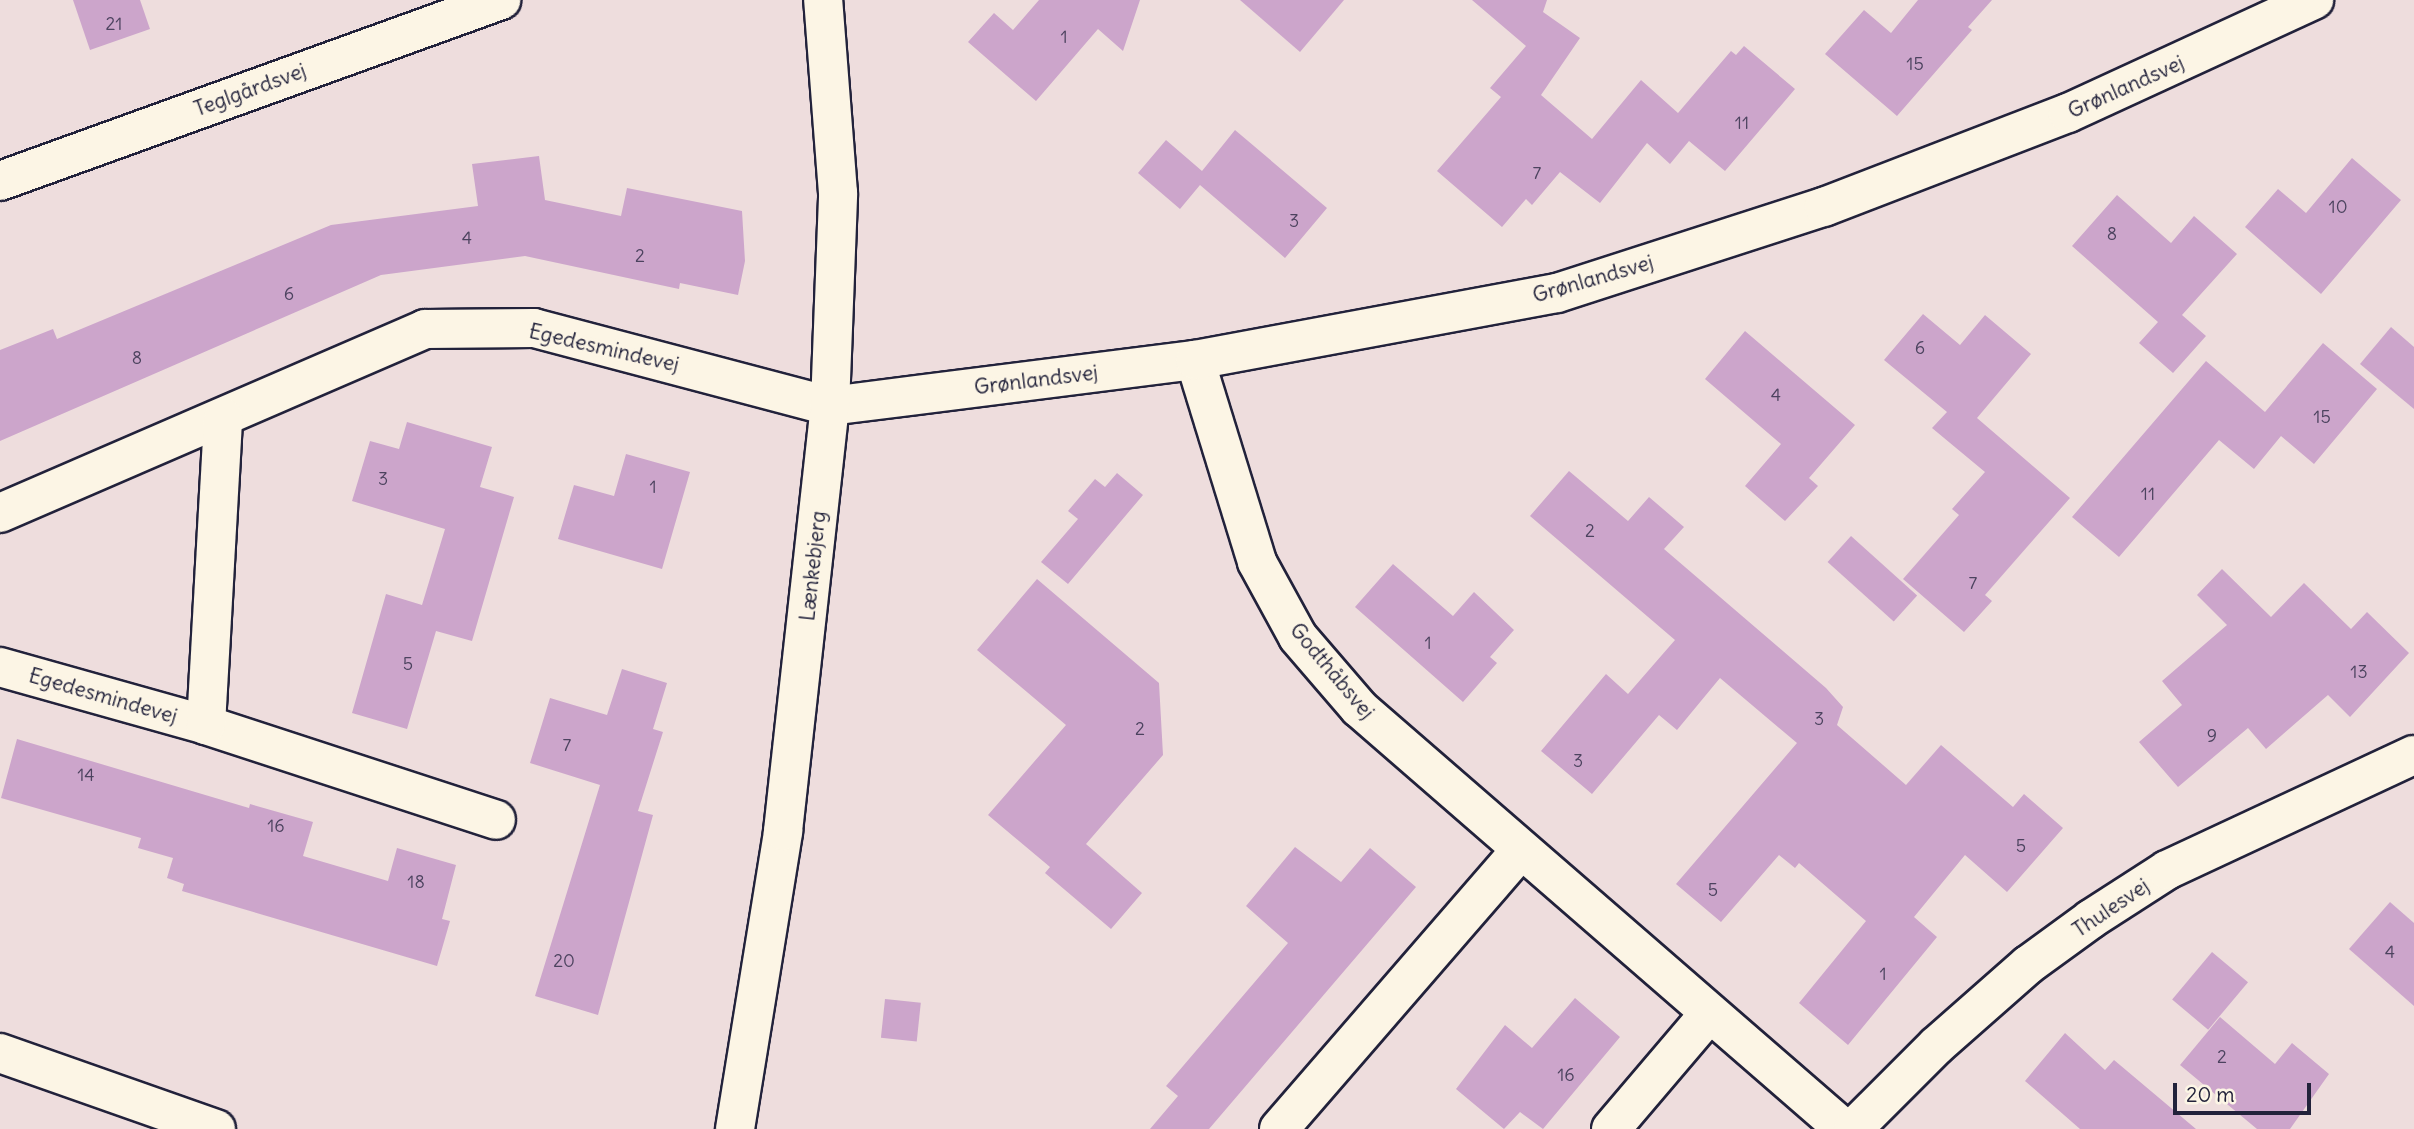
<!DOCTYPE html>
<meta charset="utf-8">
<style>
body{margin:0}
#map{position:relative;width:2414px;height:1129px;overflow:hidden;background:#edd;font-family:Delius,sans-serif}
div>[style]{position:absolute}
.building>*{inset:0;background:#cca5cb;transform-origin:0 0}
.roads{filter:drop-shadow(2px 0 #22223b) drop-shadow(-2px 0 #22223b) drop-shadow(0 2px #22223b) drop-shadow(0 -2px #22223b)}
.minor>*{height:38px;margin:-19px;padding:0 19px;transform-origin:19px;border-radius:19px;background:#fcf5e5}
.tertiary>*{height:38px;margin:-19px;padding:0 19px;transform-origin:19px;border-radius:19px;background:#fcf5e5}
span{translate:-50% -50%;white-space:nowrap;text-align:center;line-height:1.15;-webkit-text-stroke:5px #fcf5e5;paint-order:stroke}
.number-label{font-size:18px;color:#4c435f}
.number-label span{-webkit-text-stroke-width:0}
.street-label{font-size:21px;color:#22223b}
.scale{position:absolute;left:2173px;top:1083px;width:138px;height:32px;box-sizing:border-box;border:4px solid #22223b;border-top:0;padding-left:9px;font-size:21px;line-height:24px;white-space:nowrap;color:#22223b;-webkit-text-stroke:5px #fcf5e5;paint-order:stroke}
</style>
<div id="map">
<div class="building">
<div style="clip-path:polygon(73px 0,140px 0,150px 29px,90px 50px)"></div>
<div style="clip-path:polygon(1039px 0,1140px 0,1123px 51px,1098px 29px,1036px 101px,968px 42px,994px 13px,1013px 30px)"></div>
<div style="clip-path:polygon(1240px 0,1344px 0,1300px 52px)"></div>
<div style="clip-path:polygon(1472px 0,1547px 0,1543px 12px,1580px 38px,1541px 95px,1592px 139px,1641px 80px,1678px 113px,1731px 51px,1736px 55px,1744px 46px,1795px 89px,1725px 171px,1689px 141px,1670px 164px,1647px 143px,1600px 203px,1560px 172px,1532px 205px,1526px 199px,1502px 227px,1437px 171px,1501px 97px,1490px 88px,1526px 46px)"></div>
<div style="clip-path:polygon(1918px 0,1992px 0,1968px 27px,1972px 30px,1897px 116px,1825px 54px,1864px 10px,1891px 33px)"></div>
<div style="clip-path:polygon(1235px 130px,1327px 208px,1285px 258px,1200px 185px,1180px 209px,1138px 173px,1166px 140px,1202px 171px)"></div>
<div style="clip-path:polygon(539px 156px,545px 200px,621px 216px,627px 188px,742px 211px,745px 261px,738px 295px,680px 283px,679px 289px,525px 256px,381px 275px,0 441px,0 350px,53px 329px,57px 339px,331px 225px,478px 206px,472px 164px)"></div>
<div style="clip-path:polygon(2352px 158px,2401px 200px,2321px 294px,2245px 227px,2278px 189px,2306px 213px)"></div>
<div style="clip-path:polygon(2117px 195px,2171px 243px,2194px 216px,2237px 254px,2182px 315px,2206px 336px,2173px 373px,2139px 343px,2158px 322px,2072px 246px)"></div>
<div style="clip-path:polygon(1923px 314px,1960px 345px,1985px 315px,2031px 354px,1977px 418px,2070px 498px,1985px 595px,1992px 601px,1964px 632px,1903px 579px,1959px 515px,1952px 509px,1985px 472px,1932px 428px,1947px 412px,1884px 360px)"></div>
<div style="clip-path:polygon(2391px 327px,2414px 347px,2414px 409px,2360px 364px)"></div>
<div style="clip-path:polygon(1745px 331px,1855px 425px,1809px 478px,1818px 486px,1785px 521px,1745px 486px,1781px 444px,1705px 379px)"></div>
<div style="clip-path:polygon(2323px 343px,2377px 389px,2314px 464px,2281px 436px,2254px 469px,2219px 440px,2119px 557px,2072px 517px,2206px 361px,2265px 412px)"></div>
<div style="clip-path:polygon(407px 422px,492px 447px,480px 487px,514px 497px,472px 641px,436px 631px,407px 729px,352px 713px,386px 594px,422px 605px,445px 529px,352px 501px,370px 441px,399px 449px)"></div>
<div style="clip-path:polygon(626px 454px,690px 472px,662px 569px,558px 539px,574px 485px,614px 496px)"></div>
<div style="clip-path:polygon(1569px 471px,1628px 521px,1649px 497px,1684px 527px,1664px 549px,1826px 688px,1843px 707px,1837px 725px,1906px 785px,1941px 745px,2013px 807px,2024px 794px,2063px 828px,2007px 892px,1965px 855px,1914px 917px,1937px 937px,1848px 1045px,1799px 1003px,1866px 921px,1799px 863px,1795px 868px,1779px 855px,1721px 922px,1676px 884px,1797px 743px,1720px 678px,1677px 730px,1659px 715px,1592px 794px,1541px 751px,1606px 674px,1628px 694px,1675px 640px,1530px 516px)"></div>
<div style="clip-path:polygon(1117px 473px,1143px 495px,1068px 584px,1041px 562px,1078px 519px,1068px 511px,1095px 479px,1105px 487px)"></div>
<div style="left:1851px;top:536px;width:89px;height:35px;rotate:42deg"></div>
<div style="clip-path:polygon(1393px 564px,1453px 616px,1474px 592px,1514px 630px,1490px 657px,1497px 663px,1463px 702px,1355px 607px)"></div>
<div style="clip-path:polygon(2222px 569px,2271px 617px,2304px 583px,2351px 629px,2367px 612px,2409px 653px,2350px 717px,2328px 695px,2266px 749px,2248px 728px,2178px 787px,2139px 742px,2182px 705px,2162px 681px,2227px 625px,2197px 595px)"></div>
<div style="clip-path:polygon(1037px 579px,1159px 683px,1163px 755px,1086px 844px,1142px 893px,1111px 929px,1045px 873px,1050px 867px,988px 815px,1066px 725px,977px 650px)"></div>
<div style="clip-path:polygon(622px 669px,667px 683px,653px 729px,663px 732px,638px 811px,653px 815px,598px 1015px,535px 996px,600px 785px,530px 763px,550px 698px,607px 715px)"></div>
<div style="clip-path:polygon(17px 739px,249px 808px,250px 804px,313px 822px,303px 856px,388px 881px,397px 848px,456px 865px,442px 919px,450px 921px,437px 966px,182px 891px,184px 884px,167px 878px,173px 858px,138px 848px,141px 838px,1px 798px)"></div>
<div style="clip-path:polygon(1295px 847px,1341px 882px,1370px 848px,1416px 887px,1209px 1129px,1150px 1129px,1178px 1096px,1166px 1086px,1288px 943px,1246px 906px)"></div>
<div style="clip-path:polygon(2390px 902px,2414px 923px,2414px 1006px,2349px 949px)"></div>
<div style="left:2212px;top:952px;width:47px;height:62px;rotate:40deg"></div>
<div style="clip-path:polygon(1575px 998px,1620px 1037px,1543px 1129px,1520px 1112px,1504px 1129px,1456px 1089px,1505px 1025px,1532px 1048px)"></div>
<div style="left:885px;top:999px;width:36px;height:39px;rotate:6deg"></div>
<div style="clip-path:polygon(2220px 1017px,2275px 1064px,2292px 1043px,2329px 1074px,2290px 1129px,2257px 1129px,2180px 1065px)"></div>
<div style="clip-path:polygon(2065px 1033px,2105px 1070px,2114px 1060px,2196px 1129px,2080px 1129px,2025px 1081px)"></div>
</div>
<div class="roads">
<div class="minor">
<div style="left:0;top:181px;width:533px;rotate:-19.86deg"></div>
<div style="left:1195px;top:360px;width:211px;rotate:72.9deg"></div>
<div style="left:1257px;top:562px;width:85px;rotate:61.3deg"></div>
<div style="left:1298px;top:637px;width:94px;rotate:49.3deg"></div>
<div style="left:1359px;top:708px;width:642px;rotate:40.96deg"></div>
<div style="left:0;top:513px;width:463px;rotate:-23.4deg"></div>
<div style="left:425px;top:329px;width:109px;rotate:-0.5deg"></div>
<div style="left:534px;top:328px;width:306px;rotate:14.8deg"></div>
<div style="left:830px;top:406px;width:368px;rotate:-7.2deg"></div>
<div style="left:1195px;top:360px;width:368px;rotate:-10.5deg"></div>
<div style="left:1557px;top:293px;width:281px;rotate:-17.9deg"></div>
<div style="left:1824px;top:207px;width:261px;rotate:-21.1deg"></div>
<div style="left:2068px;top:113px;width:271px;rotate:-24.7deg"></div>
<div style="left:0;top:667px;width:214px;rotate:15.7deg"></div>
<div style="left:206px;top:725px;width:305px;rotate:18.1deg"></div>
<div style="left:206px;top:725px;width:308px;rotate:-86.8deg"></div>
<div style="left:1279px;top:1129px;width:368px;rotate:-49.1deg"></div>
<div style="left:1611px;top:1129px;width:150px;rotate:-49.6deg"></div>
<div style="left:1853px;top:1129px;width:117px;rotate:-45deg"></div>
<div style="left:1936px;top:1046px;width:123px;rotate:-41.4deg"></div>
<div style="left:2028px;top:965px;width:78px;rotate:-36.1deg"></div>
<div style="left:2091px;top:919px;width:90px;rotate:-32.8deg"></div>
<div style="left:2167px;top:870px;width:272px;rotate:-25deg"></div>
</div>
<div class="tertiary">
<div style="left:0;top:1053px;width:229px;rotate:19.4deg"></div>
<div style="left:735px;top:1129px;width:302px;rotate:-80.8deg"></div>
<div style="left:783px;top:831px;width:428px;rotate:-83.7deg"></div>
<div style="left:830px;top:406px;width:213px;rotate:-87.8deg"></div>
<div style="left:838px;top:193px;width:194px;rotate:-94.4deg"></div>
</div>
</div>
<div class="number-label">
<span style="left:114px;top:24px">21</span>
<span style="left:1064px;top:37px">1</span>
<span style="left:1915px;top:64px">15</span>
<span style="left:1742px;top:123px">11</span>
<span style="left:1537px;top:173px">7</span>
<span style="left:2338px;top:207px">10</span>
<span style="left:1294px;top:221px">3</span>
<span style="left:2112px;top:234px">8</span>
<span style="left:467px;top:238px">4</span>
<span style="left:640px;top:256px">2</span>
<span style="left:289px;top:294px">6</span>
<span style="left:1920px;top:348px">6</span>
<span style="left:137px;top:358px">8</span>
<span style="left:1776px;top:395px">4</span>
<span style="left:2322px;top:417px">15</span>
<span style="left:383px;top:479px">3</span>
<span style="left:653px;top:487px">1</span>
<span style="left:2148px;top:494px">11</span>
<span style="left:1590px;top:531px">2</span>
<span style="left:1973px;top:583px">7</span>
<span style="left:1428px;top:643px">1</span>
<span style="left:408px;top:664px">5</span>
<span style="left:2359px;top:672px">13</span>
<span style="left:1819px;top:719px">3</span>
<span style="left:1140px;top:729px">2</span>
<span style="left:2212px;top:736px">9</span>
<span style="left:567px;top:745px">7</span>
<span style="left:1578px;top:761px">3</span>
<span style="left:86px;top:775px">14</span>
<span style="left:276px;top:826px">16</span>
<span style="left:2021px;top:846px">5</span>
<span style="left:416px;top:882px">18</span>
<span style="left:1713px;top:890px">5</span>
<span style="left:2390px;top:952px">4</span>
<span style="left:564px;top:961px">20</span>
<span style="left:1883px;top:974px">1</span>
<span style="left:2222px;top:1057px">2</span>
<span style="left:1566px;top:1075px">16</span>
</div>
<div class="street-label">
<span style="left:2126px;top:87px;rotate:-24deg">Grønlandsvej</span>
<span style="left:250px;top:90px;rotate:-20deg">Teglgårdsvej</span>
<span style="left:1593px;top:279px;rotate:-16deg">Grønlandsvej</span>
<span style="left:604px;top:348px;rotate:13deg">Egedesmindevej</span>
<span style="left:1036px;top:380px;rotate:-7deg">Grønlandsvej</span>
<span style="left:813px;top:566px;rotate:-84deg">Lænkebjerg</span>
<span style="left:1332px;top:671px;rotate:50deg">Godthåbsvej</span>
<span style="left:103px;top:696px;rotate:16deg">Egedesmindevej</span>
<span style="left:2111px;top:908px;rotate:-34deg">Thulesvej</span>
</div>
<div class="scale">20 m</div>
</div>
